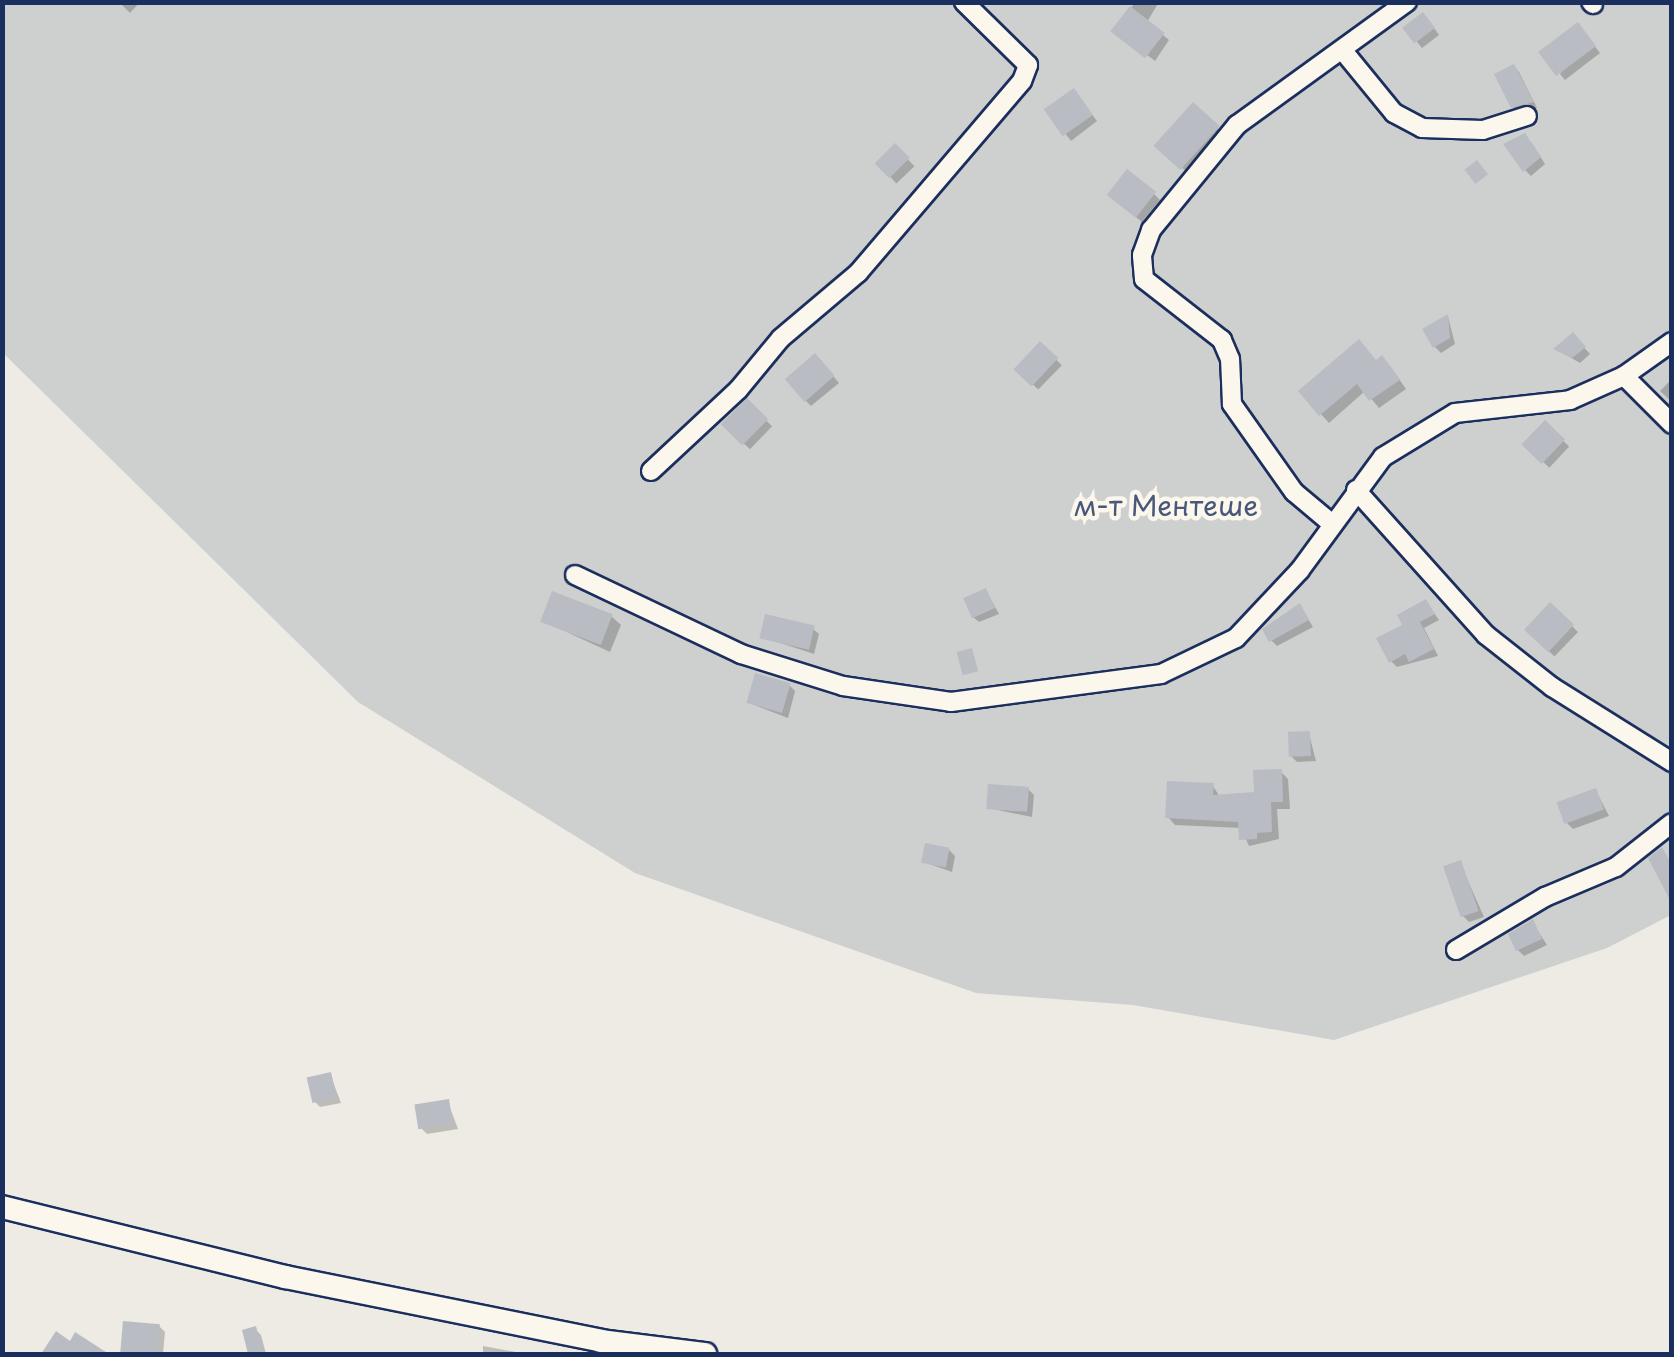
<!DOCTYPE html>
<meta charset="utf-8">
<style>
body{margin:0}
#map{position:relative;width:1674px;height:1357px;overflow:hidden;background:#eeebe4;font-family:"Playpen Sans",sans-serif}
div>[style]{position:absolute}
.green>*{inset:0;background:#cecfcf}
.shadow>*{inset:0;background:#0003;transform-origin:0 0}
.building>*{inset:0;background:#b9bcc3;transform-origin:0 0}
.roads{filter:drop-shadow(2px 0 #1b2f5e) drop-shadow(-2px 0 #1b2f5e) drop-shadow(0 2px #1b2f5e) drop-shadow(0 -2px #1b2f5e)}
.street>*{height:18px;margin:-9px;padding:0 9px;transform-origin:9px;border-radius:9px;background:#fbf7ec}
.secondary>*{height:22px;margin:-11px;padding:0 11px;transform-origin:11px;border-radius:11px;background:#fbf7ec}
span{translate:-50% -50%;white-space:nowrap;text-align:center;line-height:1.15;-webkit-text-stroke:9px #fbf7ec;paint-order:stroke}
.park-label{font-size:28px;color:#48577a}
.frame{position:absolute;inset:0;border:5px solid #1b2f5e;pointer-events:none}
</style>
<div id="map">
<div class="green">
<div style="clip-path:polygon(2px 3px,1671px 3px,1671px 915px,1607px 948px,1334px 1040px,1133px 1005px,976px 993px,635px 873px,358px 702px,3px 353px)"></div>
</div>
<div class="shadow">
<div style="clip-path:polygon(119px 2px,140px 2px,130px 13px)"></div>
<div style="clip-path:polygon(1135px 2px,1159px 2px,1147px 22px,1169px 40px,1155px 61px,1116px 31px)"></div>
<div style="clip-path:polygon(1429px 21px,1439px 35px,1422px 48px,1417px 42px)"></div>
<div style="clip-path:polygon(1583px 31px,1600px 53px,1565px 80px,1560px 74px)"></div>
<div style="clip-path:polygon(1514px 67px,1519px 72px,1537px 108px,1519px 113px,1513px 107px)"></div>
<div style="clip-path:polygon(1079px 97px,1097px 121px,1071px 141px,1047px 110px)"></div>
<div style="clip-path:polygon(1193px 106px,1227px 137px,1194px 178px,1169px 157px)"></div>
<div style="clip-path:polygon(1531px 142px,1545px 164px,1531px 176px,1525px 170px)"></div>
<div style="left:895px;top:146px;width:28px;height:25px;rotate:46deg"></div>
<div style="clip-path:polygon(1154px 194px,1160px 200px,1142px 222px,1116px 201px)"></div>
<div style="clip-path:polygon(1448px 317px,1455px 344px,1441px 353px,1435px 347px)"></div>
<div style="clip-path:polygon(1573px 336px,1590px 354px,1580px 363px,1556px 349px)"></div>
<div style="left:1041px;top:345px;width:29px;height:34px;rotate:44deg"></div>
<div style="clip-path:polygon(821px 362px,839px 383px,811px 406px,806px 401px)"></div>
<div style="clip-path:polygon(1376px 362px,1390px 366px,1406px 389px,1379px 408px,1365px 391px,1329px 423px,1301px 392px)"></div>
<div style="clip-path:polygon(1672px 379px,1672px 402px,1660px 391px)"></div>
<div style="left:747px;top:402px;width:35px;height:32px;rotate:44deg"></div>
<div style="left:1545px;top:424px;width:33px;height:29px;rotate:43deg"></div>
<div style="clip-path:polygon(986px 591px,999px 614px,979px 622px,973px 617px)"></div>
<div style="clip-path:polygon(1426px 602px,1439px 620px,1424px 628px,1438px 656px,1397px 667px,1391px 661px,1406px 626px)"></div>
<div style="left:1550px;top:605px;width:39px;height:34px;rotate:44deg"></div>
<div style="clip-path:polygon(1300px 606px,1313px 627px,1277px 646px,1271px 640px)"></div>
<div style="clip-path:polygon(611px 616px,621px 625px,610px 652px,543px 621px)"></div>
<div style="clip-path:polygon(813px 629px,819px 634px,814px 654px,762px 637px)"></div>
<div style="clip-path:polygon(789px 685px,795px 691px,788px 718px,749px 703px)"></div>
<div style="clip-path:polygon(1309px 734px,1316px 761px,1297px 762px,1291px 756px)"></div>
<div style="clip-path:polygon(1281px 772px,1288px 779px,1290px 809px,1277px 809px,1279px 839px,1249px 846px,1241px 828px,1175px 825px,1168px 817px,1213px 786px,1220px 797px,1256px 795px)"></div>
<div style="clip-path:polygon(1028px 789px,1034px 795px,1032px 817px,988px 808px)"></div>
<div style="clip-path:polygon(1596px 791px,1609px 816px,1573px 829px,1567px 823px)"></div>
<div style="clip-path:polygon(949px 850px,955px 856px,952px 872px,924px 862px)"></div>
<div style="clip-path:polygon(1460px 863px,1484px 917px,1469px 922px,1463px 916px)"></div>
<div style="clip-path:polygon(1532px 922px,1547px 945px,1524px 956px,1518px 950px)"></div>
<div style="clip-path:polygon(330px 1074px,341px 1103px,320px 1107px,314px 1101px)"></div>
<div style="clip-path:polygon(448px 1102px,458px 1129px,427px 1134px,421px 1128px)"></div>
<div style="clip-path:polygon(125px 1324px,159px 1326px,165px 1332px,163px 1354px,123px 1354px)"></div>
<div style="clip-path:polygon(255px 1329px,261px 1335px,266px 1354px,251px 1354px,245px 1332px)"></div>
<div style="clip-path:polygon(483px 1346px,527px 1354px,528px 1354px,483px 1354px)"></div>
</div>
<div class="building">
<div style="left:1130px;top:6px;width:44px;height:32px;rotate:38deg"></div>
<div style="left:1423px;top:12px;width:20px;height:26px;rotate:53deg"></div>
<div style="left:1578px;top:22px;width:30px;height:50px;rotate:53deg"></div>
<div style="clip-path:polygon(1514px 64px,1534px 102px,1511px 108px,1494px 74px)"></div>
<div style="left:1074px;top:88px;width:33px;height:37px;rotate:55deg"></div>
<div style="left:1193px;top:102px;width:36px;height:59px;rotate:42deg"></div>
<div style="clip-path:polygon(1525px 133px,1541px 157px,1523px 172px,1503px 144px)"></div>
<div style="left:895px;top:143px;width:21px;height:29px;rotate:45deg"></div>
<div style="left:1477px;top:160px;width:18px;height:16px;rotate:52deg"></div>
<div style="left:1127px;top:169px;width:37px;height:33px;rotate:38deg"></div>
<div style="clip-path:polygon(1448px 314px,1450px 338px,1433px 348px,1422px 329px)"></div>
<div style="clip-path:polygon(1573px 332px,1586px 347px,1572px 358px,1553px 349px)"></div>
<div style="clip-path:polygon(1359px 339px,1376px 360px,1382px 355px,1400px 380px,1369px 401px,1357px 384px,1319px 416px,1298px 391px)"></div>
<div style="left:1040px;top:341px;width:25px;height:39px;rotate:43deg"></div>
<div style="left:815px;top:353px;width:30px;height:40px;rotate:49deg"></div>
<div style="left:747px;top:398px;width:30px;height:37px;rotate:45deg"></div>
<div style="left:1545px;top:420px;width:28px;height:34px;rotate:44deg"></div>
<div style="left:986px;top:588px;width:22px;height:25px;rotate:66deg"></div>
<div style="left:552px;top:591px;width:65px;height:33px;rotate:21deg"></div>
<div style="clip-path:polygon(1426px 599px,1435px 614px,1420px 622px,1434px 649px,1409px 662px,1405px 654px,1389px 663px,1376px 638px,1402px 625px,1397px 615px)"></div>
<div style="left:1550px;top:602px;width:33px;height:38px;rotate:43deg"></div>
<div style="clip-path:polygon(1300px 603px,1309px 620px,1269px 642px,1262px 629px)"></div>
<div style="left:765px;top:614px;width:51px;height:25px;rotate:13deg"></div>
<div style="left:972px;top:648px;width:24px;height:16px;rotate:75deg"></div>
<div style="left:755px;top:673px;width:37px;height:31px;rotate:16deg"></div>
<div style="left:1310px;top:731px;width:25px;height:22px;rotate:88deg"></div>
<div style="clip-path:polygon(1282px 769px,1283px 802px,1271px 802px,1272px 832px,1257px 833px,1257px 839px,1239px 840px,1238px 822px,1165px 818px,1167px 781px,1214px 783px,1213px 795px,1254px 792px,1253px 770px)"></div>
<div style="left:988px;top:784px;width:41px;height:25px;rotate:4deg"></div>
<div style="left:1596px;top:788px;width:23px;height:42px;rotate:70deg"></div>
<div style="left:925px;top:843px;width:25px;height:20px;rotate:11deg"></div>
<div style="clip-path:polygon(1662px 847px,1672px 865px,1672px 904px,1648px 858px)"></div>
<div style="left:1461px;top:860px;width:54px;height:19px;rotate:71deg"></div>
<div style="clip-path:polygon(1533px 919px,1542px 939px,1516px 951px,1508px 934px)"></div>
<div style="left:331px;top:1072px;width:26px;height:25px;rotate:77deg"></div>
<div style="left:449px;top:1099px;width:25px;height:35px;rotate:81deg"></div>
<div style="left:123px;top:1321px;width:37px;height:33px;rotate:5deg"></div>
<div style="clip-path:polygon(256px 1326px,263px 1354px,248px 1354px,242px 1330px)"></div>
<div style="clip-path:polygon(56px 1331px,70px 1341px,75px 1332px,109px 1354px,41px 1354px)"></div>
</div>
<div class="roads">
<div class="street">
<div style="left:1591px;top:2px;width:3px;rotate:45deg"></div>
<div style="left:1344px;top:52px;width:79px;rotate:50.7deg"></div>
<div style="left:1394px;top:113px;width:32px;rotate:28deg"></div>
<div style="left:1422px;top:128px;width:61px;rotate:1.9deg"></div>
<div style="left:1483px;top:130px;width:46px;rotate:-17.7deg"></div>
<div style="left:1624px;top:376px;width:68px;rotate:45deg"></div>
<div style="left:651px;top:471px;width:119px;rotate:-43deg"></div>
<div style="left:738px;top:390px;width:67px;rotate:-50.4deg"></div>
<div style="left:781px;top:338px;width:101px;rotate:-40.2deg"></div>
<div style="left:858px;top:273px;width:253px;rotate:-49.5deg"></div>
<div style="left:1022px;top:81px;width:17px;rotate:-69deg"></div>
<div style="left:1028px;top:65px;width:90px;rotate:-135.5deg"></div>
<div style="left:1356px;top:490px;width:195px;rotate:48.1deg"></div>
<div style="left:1486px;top:635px;width:84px;rotate:38.2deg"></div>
<div style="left:1552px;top:687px;width:142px;rotate:32deg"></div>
<div style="left:1331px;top:523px;width:48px;rotate:-140deg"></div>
<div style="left:1294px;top:492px;width:108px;rotate:-125.2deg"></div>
<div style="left:1232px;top:404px;width:45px;rotate:-92.5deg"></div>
<div style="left:1230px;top:359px;width:21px;rotate:-113deg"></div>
<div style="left:1222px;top:340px;width:99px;rotate:-142deg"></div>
<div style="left:1144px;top:279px;width:24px;rotate:-95deg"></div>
<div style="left:1142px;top:255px;width:27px;rotate:-70deg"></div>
<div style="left:1151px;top:230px;width:136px;rotate:-50.7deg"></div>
<div style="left:1237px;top:125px;width:210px;rotate:-35.9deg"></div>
<div style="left:575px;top:575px;width:184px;rotate:25.4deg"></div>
<div style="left:741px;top:654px;width:107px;rotate:17.4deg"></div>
<div style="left:843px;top:686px;width:109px;rotate:8.4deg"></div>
<div style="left:951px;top:702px;width:212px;rotate:-7.6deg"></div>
<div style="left:1161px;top:674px;width:83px;rotate:-25.6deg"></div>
<div style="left:1236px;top:638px;width:93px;rotate:-46.7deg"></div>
<div style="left:1300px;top:570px;width:140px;rotate:-53.7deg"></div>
<div style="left:1383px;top:457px;width:84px;rotate:-31.4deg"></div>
<div style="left:1455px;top:413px;width:116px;rotate:-6.4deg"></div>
<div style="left:1570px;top:400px;width:59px;rotate:-24deg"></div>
<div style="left:1624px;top:376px;width:59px;rotate:-35.3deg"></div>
<div style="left:1456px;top:950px;width:104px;rotate:-30.8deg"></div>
<div style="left:1545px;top:897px;width:77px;rotate:-22.9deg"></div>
<div style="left:1616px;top:867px;width:71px;rotate:-38.2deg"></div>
</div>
<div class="secondary">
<div style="left:2px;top:1207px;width:292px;rotate:13.9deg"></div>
<div style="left:285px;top:1277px;width:322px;rotate:11.4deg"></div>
<div style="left:601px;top:1341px;width:105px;rotate:7.1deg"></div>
</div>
</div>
<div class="park-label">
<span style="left:1166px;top:505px">м-т Ментeше</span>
</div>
<div class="frame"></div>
</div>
